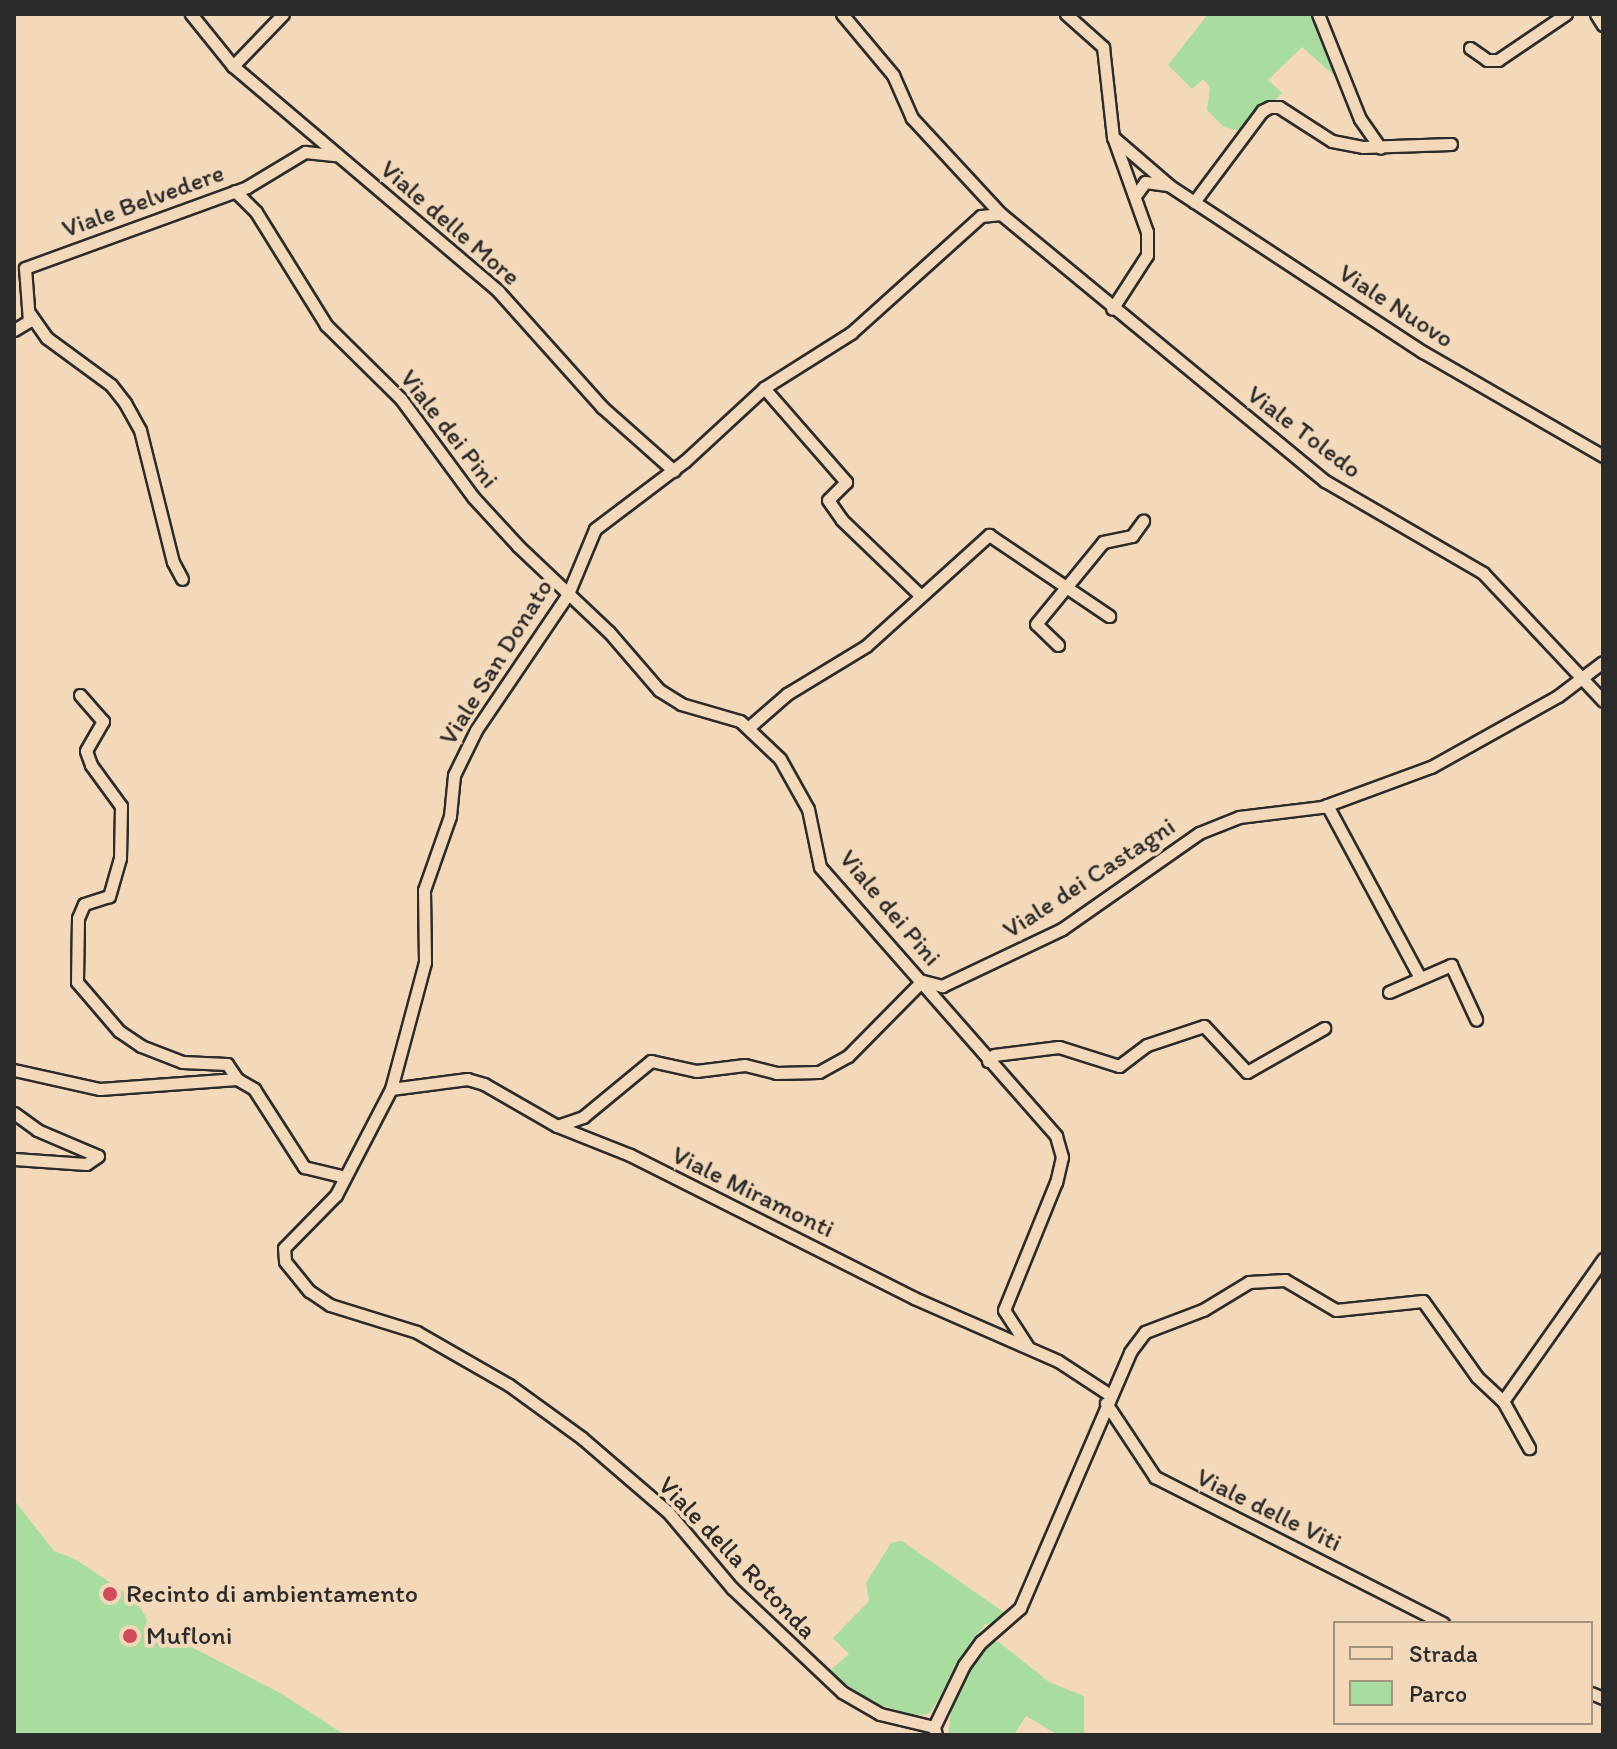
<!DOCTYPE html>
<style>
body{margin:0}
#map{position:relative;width:1617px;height:1749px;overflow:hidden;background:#f3d9ba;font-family:Itim,sans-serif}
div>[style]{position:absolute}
.green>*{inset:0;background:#a9dd9f}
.roads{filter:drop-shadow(2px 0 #2b2b2b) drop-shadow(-2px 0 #2b2b2b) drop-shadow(0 2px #2b2b2b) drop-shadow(0 -2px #2b2b2b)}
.minor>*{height:11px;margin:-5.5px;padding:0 5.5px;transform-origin:5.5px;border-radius:5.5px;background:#f3d9ba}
.dots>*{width:22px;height:22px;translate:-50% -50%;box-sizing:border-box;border:4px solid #f3d9ba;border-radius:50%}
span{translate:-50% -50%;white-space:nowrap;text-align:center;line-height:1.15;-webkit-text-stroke:8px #f3d9ba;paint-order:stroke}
.street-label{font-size:26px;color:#2b2b2b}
.poi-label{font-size:26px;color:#2b2b2b}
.left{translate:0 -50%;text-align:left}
.frame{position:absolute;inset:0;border:16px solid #2b2b2b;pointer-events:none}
.legend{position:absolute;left:1333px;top:1621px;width:260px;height:104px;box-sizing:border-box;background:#f3d9ba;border:2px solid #a39381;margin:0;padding:10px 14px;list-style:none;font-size:24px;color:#2b2b2b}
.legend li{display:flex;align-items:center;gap:16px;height:40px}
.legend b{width:40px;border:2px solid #a39381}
</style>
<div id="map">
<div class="green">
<div style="clip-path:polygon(1208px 14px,1312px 14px,1338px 79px,1302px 47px,1268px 80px,1282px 93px,1244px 132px,1224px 127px,1207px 110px,1210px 87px,1203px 79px,1192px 89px,1168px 65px)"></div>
<div style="clip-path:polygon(14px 1500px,54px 1551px,75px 1559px,135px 1599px,151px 1626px,282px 1694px,345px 1735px,14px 1735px)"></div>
<div style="clip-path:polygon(902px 1541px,1005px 1613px,998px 1622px,985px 1624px,929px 1714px,915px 1716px,874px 1703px,828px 1672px,849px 1654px,833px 1638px,869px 1601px,866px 1583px,891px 1543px)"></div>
<div style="clip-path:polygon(990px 1641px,999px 1642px,1049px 1682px,1084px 1696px,1084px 1735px,1058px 1735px,1026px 1716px,1014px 1735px,948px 1735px,953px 1696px,978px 1651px)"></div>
</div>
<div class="roads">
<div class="minor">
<div style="left:191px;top:14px;width:67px;rotate:51.1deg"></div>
<div style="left:233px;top:66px;width:348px;rotate:40.3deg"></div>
<div style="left:498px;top:291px;width:156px;rotate:48.1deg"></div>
<div style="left:602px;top:407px;width:96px;rotate:41.6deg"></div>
<div style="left:842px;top:14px;width:80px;rotate:50.1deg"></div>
<div style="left:893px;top:75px;width:47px;rotate:66.2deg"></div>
<div style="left:912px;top:118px;width:131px;rotate:47.2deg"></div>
<div style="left:1001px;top:214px;width:420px;rotate:39.5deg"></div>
<div style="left:1325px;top:481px;width:183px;rotate:30.2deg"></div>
<div style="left:1483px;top:573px;width:175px;rotate:46.8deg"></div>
<div style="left:1066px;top:14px;width:50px;rotate:41.7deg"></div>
<div style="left:1103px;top:47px;width:91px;rotate:83.7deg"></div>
<div style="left:1113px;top:137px;width:101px;rotate:70.3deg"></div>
<div style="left:1147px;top:232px;width:23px;rotate:90deg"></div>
<div style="left:1147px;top:255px;width:64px;rotate:122.9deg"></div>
<div style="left:1318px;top:14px;width:113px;rotate:68.2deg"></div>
<div style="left:1360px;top:119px;width:35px;rotate:55deg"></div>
<div style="left:1596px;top:14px;width:13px;rotate:58deg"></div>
<div style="left:1470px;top:48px;width:21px;rotate:35deg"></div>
<div style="left:1487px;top:60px;width:11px"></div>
<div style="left:1498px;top:60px;width:82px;rotate:-34.1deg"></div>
<div style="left:233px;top:66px;width:72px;rotate:-46.1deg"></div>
<div style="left:1113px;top:137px;width:75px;rotate:40.7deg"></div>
<div style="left:1170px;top:186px;width:303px;rotate:33.3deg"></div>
<div style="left:1423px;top:352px;width:208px;rotate:30deg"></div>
<div style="left:235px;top:191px;width:30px;rotate:45deg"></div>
<div style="left:256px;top:212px;width:133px;rotate:58.2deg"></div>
<div style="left:326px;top:325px;width:105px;rotate:44.6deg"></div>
<div style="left:401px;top:399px;width:122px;rotate:53.7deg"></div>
<div style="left:473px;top:497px;width:67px;rotate:47.4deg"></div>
<div style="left:518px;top:546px;width:125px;rotate:43.4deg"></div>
<div style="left:609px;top:632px;width:77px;rotate:49.2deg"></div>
<div style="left:659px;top:690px;width:26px;rotate:32deg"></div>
<div style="left:681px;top:704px;width:61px;rotate:16.1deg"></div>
<div style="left:740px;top:721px;width:55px;rotate:43.5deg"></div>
<div style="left:780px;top:759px;width:57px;rotate:60.8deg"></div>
<div style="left:808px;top:809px;width:59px;rotate:78.3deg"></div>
<div style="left:820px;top:867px;width:358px;rotate:48.7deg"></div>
<div style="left:1056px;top:1136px;width:22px;rotate:74deg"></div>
<div style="left:1062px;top:1157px;width:26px;rotate:103deg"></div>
<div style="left:1056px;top:1182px;width:138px;rotate:112.1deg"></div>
<div style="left:1004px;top:1310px;width:44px;rotate:57deg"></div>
<div style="left:1135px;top:196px;width:17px;rotate:-54deg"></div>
<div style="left:1145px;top:182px;width:21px;rotate:8deg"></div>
<div style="left:1194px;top:202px;width:114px;rotate:-53.2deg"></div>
<div style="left:1262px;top:111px;width:9px;rotate:-27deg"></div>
<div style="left:1270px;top:107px;width:9px"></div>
<div style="left:1279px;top:107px;width:63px;rotate:32.7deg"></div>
<div style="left:1332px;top:141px;width:32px;rotate:11deg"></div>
<div style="left:1363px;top:147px;width:88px;rotate:-2deg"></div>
<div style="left:30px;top:314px;width:29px;rotate:55deg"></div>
<div style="left:47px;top:338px;width:79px;rotate:36.3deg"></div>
<div style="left:111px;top:385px;width:23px;rotate:52deg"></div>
<div style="left:125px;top:403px;width:31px;rotate:61deg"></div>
<div style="left:140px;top:430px;width:136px;rotate:76deg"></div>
<div style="left:173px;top:562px;width:19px;rotate:62deg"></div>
<div style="left:14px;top:330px;width:17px;rotate:-31deg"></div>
<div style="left:29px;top:321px;width:53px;rotate:-94.3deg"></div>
<div style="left:25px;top:268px;width:236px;rotate:-20deg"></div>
<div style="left:247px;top:187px;width:68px;rotate:-31.1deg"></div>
<div style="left:305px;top:152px;width:31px;rotate:6deg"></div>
<div style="left:764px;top:388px;width:125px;rotate:48.9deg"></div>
<div style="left:846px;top:482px;width:25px;rotate:135deg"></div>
<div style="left:828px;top:500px;width:24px;rotate:55deg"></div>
<div style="left:842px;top:520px;width:108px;rotate:43.9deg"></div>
<div style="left:1058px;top:645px;width:30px;rotate:-136deg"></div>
<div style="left:1036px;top:624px;width:106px;rotate:-50.7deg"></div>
<div style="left:1103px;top:542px;width:30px;rotate:-12deg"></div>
<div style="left:1132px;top:536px;width:19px;rotate:-54deg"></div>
<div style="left:80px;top:695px;width:35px;rotate:49deg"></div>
<div style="left:103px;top:721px;width:34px;rotate:120deg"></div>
<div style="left:86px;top:751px;width:15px;rotate:70deg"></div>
<div style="left:91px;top:765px;width:51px;rotate:53.8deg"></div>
<div style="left:121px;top:806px;width:52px;rotate:91.1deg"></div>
<div style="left:120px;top:858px;width:40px;rotate:106deg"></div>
<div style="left:109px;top:896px;width:26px;rotate:162deg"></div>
<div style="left:84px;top:904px;width:15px;rotate:113deg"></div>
<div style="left:78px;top:918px;width:64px;rotate:90.9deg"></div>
<div style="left:77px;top:982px;width:65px;rotate:49.4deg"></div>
<div style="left:119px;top:1031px;width:27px;rotate:34deg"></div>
<div style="left:141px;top:1046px;width:44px;rotate:21.3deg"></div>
<div style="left:182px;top:1062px;width:45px;rotate:2.5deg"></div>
<div style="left:227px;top:1064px;width:18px;rotate:56deg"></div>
<div style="left:748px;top:728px;width:52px;rotate:-41.1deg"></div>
<div style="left:787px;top:694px;width:92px;rotate:-31.3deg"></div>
<div style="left:866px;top:646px;width:166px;rotate:-42.1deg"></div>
<div style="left:989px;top:535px;width:145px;rotate:34deg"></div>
<div style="left:1327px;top:805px;width:194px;rotate:61.7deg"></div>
<div style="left:923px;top:981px;width:20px;rotate:15deg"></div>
<div style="left:942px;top:986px;width:133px;rotate:-25.4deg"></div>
<div style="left:1062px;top:929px;width:167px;rotate:-35deg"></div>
<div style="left:1199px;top:833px;width:43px;rotate:-21.8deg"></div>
<div style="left:1239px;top:817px;width:84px;rotate:-6.9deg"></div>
<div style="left:1322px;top:807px;width:116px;rotate:-20.2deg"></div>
<div style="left:1431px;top:767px;width:145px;rotate:-29.2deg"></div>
<div style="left:1558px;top:696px;width:56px;rotate:-37.1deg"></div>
<div style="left:1389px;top:992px;width:68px;rotate:-23.5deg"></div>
<div style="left:1451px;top:965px;width:60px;rotate:65.2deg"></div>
<div style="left:988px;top:1061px;width:8px;rotate:-45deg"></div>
<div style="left:994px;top:1055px;width:65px;rotate:-7deg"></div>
<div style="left:1059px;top:1047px;width:63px;rotate:17.6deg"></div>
<div style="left:1119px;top:1066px;width:35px;rotate:-37deg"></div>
<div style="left:1147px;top:1045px;width:60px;rotate:-18.4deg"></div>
<div style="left:1204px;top:1026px;width:63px;rotate:46.9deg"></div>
<div style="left:1247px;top:1072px;width:89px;rotate:-29.7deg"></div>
<div style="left:14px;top:1070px;width:88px;rotate:12.5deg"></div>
<div style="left:100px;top:1089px;width:137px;rotate:-4.2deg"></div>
<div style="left:237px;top:1079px;width:20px;rotate:30deg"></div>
<div style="left:254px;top:1089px;width:93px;rotate:57.3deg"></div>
<div style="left:304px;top:1167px;width:42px;rotate:13.7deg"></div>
<div style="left:391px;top:1089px;width:77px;rotate:-7.5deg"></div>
<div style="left:467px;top:1079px;width:18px;rotate:16deg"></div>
<div style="left:484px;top:1084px;width:84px;rotate:29.9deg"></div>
<div style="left:557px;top:1126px;width:79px;rotate:21.7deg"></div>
<div style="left:630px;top:1155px;width:318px;rotate:26.7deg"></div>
<div style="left:914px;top:1298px;width:157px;rotate:23.6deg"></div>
<div style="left:1058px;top:1361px;width:62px;rotate:33.2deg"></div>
<div style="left:14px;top:1113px;width:29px;rotate:36deg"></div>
<div style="left:37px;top:1130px;width:66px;rotate:23.1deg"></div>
<div style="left:98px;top:1156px;width:14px;rotate:146deg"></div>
<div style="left:86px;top:1164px;width:72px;rotate:-176deg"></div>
<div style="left:557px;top:1126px;width:28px;rotate:-19deg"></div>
<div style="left:583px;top:1117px;width:88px;rotate:-39.5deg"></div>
<div style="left:651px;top:1061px;width:46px;rotate:12.5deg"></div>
<div style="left:696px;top:1071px;width:49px;rotate:-7deg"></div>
<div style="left:745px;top:1065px;width:32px;rotate:14deg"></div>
<div style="left:776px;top:1073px;width:43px;rotate:-1.3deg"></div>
<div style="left:819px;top:1072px;width:33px;rotate:-29deg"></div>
<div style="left:848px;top:1056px;width:105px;rotate:-45.4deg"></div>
<div style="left:1503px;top:1401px;width:174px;rotate:-54.8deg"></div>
<div style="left:1106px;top:1403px;width:89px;rotate:56.5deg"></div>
<div style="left:1155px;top:1477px;width:323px;rotate:26.9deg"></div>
<div style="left:1591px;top:1693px;width:13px;rotate:23deg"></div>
<div style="left:934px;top:1727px;width:56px;rotate:-166.5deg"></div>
<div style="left:880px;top:1714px;width:44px;rotate:-149.9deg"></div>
<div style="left:842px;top:1692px;width:151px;rotate:-136.6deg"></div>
<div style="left:732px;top:1588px;width:99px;rotate:-130.1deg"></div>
<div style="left:668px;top:1512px;width:113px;rotate:-139.3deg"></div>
<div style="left:582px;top:1438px;width:90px;rotate:-144deg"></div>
<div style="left:509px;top:1385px;width:106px;rotate:-150.1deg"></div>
<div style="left:417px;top:1332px;width:91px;rotate:-162.8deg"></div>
<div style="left:330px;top:1305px;width:25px;rotate:-146deg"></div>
<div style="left:309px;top:1291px;width:38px;rotate:-129deg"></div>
<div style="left:285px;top:1261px;width:13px;rotate:-94deg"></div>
<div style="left:284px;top:1248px;width:74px;rotate:-45.5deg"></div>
<div style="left:336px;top:1195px;width:119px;rotate:-62.6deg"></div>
<div style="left:391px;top:1089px;width:131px;rotate:-75deg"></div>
<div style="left:425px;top:962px;width:72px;rotate:-90.8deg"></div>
<div style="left:424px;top:890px;width:78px;rotate:-70.6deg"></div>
<div style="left:450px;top:816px;width:41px;rotate:-84.4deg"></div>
<div style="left:454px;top:775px;width:50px;rotate:-63.9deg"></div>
<div style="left:476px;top:730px;width:164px;rotate:-55.9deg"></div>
<div style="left:568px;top:594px;width:70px;rotate:-67.4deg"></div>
<div style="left:595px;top:529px;width:113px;rotate:-37.1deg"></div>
<div style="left:685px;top:461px;width:108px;rotate:-42.7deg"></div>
<div style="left:764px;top:388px;width:103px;rotate:-32.3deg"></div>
<div style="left:851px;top:333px;width:175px;rotate:-42deg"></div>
<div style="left:981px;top:216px;width:20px;rotate:-6deg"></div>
<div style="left:936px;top:1735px;width:8px;rotate:-104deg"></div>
<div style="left:934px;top:1727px;width:69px;rotate:-64.2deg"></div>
<div style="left:964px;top:1665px;width:29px;rotate:-54deg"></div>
<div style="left:981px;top:1642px;width:52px;rotate:-41.1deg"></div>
<div style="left:1020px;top:1608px;width:279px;rotate:-66.7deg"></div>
<div style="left:1130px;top:1352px;width:25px;rotate:-53deg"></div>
<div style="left:1145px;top:1332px;width:62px;rotate:-20.8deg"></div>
<div style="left:1203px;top:1310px;width:54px;rotate:-31.3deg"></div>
<div style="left:1249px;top:1282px;width:36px;rotate:-3deg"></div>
<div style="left:1285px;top:1280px;width:59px;rotate:30.5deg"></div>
<div style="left:1336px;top:1310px;width:87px;rotate:-5.9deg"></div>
<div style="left:1423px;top:1301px;width:93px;rotate:54.6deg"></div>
<div style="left:1477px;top:1377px;width:35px;rotate:43deg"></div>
<div style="left:1503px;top:1401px;width:54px;rotate:61deg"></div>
</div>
</div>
<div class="dots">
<div style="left:110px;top:1594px;background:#d1495b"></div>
<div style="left:130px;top:1636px;background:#d1495b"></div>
</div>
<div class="street-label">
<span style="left:143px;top:201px;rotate:-20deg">Viale Belvedere</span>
<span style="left:450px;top:223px;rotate:41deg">Viale delle More</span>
<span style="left:1396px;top:306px;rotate:33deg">Viale Nuovo</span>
<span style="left:449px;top:429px;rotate:52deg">Viale dei Pini</span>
<span style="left:1304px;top:432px;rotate:37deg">Viale Toledo</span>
<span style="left:496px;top:662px;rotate:-58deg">Viale San Donato</span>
<span style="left:1089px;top:878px;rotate:-33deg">Viale dei Castagni</span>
<span style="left:890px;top:908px;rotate:50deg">Viale dei Pini</span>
<span style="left:753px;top:1192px;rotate:26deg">Viale Miramonti</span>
<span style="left:1269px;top:1510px;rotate:26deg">Viale delle Viti</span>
<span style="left:737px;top:1558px;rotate:46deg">Viale della Rotonda</span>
</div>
<div class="poi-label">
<span class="left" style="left:126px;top:1594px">Recinto di ambientamento</span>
<span class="left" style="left:146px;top:1636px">Mufloni</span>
</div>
<div class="frame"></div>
<ul class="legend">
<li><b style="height:10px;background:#f3d9ba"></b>Strada</li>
<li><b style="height:22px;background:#a9dd9f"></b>Parco</li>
</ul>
</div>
